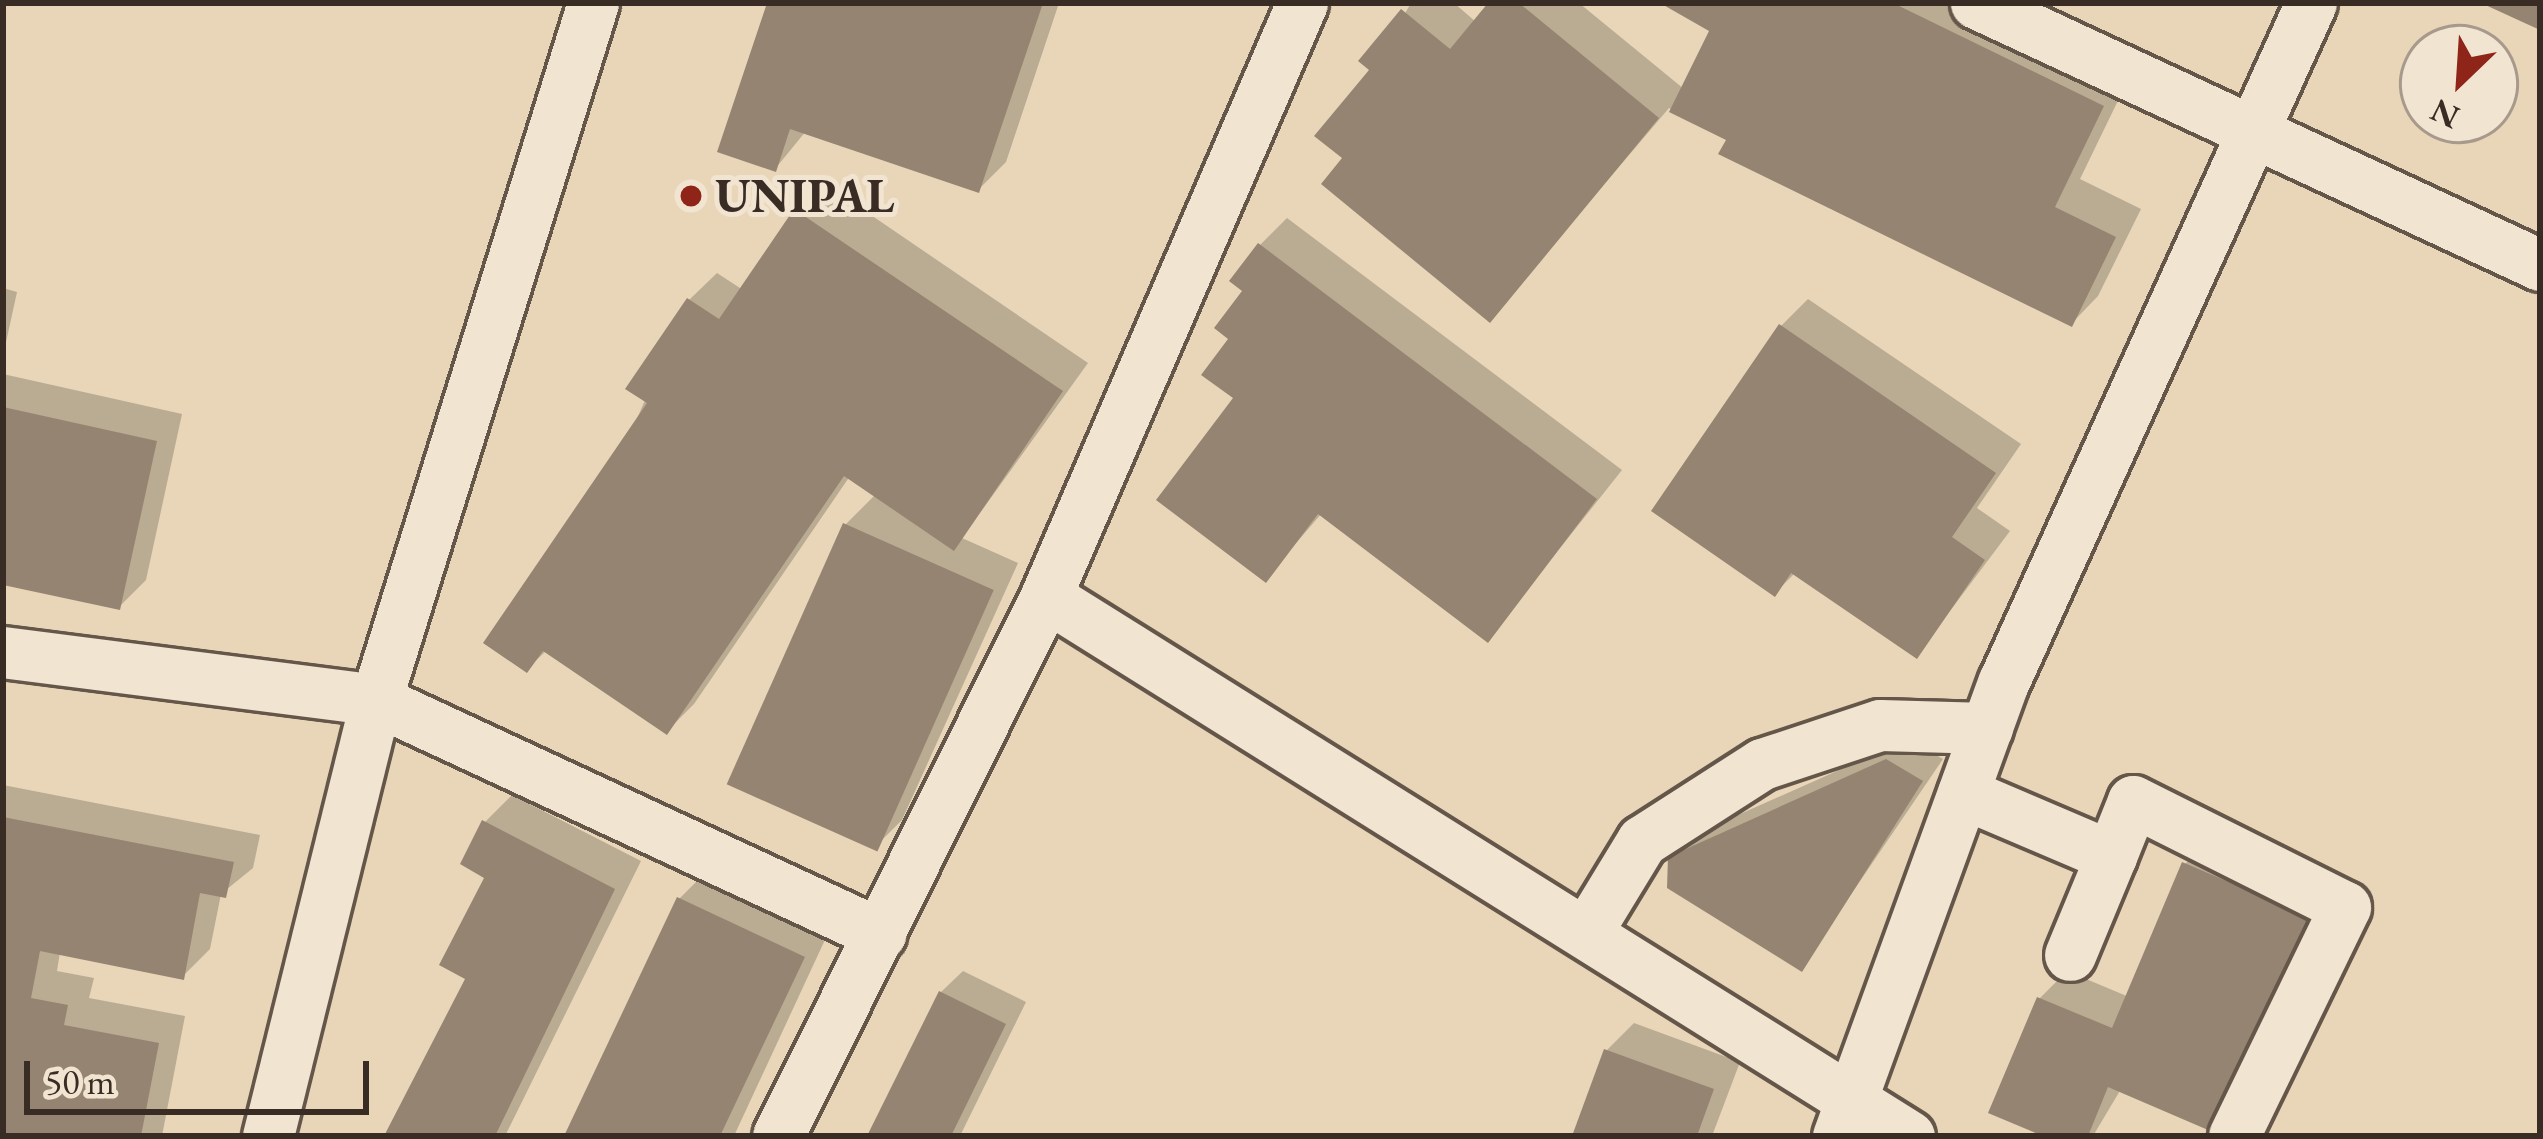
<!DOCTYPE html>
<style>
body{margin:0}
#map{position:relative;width:2543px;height:1139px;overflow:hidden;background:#e9d6b8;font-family:"EB Garamond",serif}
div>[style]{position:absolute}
.shadow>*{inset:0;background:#0003}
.building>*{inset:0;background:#958471;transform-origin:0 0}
.roads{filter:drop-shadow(3px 0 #65564a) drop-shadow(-3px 0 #65564a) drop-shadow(0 3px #65564a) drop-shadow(0 -3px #65564a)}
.minor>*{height:51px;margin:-25.5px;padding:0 25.5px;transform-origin:25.5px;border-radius:25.5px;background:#f1e4d1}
.dots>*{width:33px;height:33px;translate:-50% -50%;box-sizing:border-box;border:6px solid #f1e4d1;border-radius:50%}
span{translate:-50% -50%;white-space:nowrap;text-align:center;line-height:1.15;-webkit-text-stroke:10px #f1e4d1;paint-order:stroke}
.poi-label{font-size:48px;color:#392c25;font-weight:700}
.left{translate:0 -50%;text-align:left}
.frame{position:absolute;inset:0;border:6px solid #392c25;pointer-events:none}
.north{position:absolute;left:2399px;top:24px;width:120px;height:120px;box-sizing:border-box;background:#f1e4d1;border:3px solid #a79a8c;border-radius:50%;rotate:205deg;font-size:33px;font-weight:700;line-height:48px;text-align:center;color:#392c25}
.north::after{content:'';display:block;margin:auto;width:42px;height:54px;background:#8f2418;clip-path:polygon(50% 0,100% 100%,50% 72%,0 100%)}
.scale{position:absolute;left:24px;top:1061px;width:345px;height:54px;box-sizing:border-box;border:6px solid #392c25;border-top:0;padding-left:15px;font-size:36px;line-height:42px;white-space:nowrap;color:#392c25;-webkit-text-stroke:9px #f1e4d1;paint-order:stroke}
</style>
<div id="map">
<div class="shadow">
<div style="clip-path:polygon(770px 3px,1059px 3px,1006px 162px,979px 189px,806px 131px,775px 169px)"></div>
<div style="clip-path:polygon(1411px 3px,1454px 3px,1476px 22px,1492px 3px,1579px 3px,1684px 89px,1713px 29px,1663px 3px,1975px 3px,2129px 78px,2080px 179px,2141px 209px,2098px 296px,2071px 324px,1669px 108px,1490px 319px,1346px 157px,1373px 69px)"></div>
<div style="clip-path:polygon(824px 183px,1088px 363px,962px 538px,1018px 563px,902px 820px,874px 848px,845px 525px,876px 494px,850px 476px,694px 704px,667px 731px,547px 650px,527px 669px,689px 300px,717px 273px,743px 290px)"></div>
<div style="clip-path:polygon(1287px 218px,1622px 470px,1488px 639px,1322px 513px,1265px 579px,1232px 339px,1260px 245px)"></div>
<div style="clip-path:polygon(3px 288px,17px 292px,3px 356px)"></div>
<div style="clip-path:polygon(1808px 299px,2021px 444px,1977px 508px,2010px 531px,1917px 655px,1796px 572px,1775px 593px,1781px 326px)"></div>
<div style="clip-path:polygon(3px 374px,182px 414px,146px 580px,119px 607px,3px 582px)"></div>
<div style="clip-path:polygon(1909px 739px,1943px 759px,1801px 968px,1671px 858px,1693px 835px)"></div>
<div style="clip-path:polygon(3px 785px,260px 835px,253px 868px,221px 894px,210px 949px,183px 976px,60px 952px,57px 971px,94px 978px,89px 998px,185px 1016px,162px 1136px,3px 1136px)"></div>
<div style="clip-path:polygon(512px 795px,641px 861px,505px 1136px,387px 1136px,469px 978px,489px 876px,485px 822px)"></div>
<div style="clip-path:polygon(2212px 836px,2346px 893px,2121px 1089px,2093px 1136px,2050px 1136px,2040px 998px,2067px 971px,2129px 997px,2185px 864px)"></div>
<div style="clip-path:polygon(707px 871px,830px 929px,734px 1136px,567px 1136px,680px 898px)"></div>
<div style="clip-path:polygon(963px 971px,1026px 1002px,960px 1136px,871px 1136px,941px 992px)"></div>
<div style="clip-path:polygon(1634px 1023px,1740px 1062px,1712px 1136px,1575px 1136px,1607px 1050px)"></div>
</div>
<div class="building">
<div style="clip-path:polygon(767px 3px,1043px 3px,979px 193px,790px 129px,776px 172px,717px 152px)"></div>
<div style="clip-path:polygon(1488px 3px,1519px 3px,1659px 118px,1490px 323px,1321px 184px,1342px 158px,1314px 136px,1369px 70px,1358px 61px,1401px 9px,1450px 49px)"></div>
<div style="clip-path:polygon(1660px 3px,1893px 3px,2104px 106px,2055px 207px,2116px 237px,2072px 327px,1718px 154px,1726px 140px,1669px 112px,1709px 31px)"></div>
<div style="clip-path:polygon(2481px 3px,2540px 3px,2540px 30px)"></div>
<div style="clip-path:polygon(794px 209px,1063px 391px,954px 551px,844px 476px,667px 735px,543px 651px,527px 673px,483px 643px,647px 403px,625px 389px,687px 298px,719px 319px)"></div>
<div style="clip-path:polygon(1258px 243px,1597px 499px,1488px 643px,1318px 514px,1266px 583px,1156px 500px,1233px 398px,1201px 375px,1228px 339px,1214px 328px,1242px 291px,1229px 281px)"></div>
<div style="clip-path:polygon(1779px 324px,1996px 473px,1952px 537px,1985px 560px,1917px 659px,1791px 573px,1775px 597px,1651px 511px)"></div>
<div style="clip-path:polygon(3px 407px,157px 441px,120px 610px,3px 585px)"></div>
<div style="left:843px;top:523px;width:165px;height:286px;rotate:24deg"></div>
<div style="clip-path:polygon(1886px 759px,1923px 781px,1802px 972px,1667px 888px,1668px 857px)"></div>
<div style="clip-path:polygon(3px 817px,234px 862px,226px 898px,200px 893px,184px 980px,40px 951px,31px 998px,68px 1005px,64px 1025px,159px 1043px,141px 1136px,3px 1136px)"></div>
<div style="clip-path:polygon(482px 820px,615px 889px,495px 1136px,384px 1136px,465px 979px,439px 965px,484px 878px,460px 864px)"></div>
<div style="clip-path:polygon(2182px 862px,2320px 921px,2222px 1136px,2108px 1087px,2088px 1136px,2043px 1136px,1988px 1113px,2037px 997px,2112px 1028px)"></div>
<div style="clip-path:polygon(677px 897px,805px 957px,720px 1136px,564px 1136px)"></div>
<div style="clip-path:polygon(939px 991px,1006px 1024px,951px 1136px,867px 1136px)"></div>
<div style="clip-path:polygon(1604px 1049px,1714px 1089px,1697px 1136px,1572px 1136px)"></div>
</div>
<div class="roads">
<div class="minor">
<div style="left:1976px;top:3px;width:622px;rotate:24.92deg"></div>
<div style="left:1046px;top:596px;width:1018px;rotate:32.04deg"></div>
<div style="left:3px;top:652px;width:376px;rotate:7.3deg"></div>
<div style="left:376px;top:700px;width:556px;rotate:24.9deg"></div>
<div style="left:1963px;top:793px;width:161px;rotate:23.1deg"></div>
<div style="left:2111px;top:856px;width:107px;rotate:112.5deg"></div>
<div style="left:2111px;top:856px;width:59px;rotate:-68.2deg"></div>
<div style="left:2133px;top:801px;width:237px;rotate:26.6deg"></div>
<div style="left:2345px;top:907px;width:254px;rotate:115.9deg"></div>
<div style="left:1586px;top:933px;width:108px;rotate:-58.7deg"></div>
<div style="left:1642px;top:841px;width:143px;rotate:-32.7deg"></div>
<div style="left:1762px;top:764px;width:124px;rotate:-18.3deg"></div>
<div style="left:1880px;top:725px;width:107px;rotate:1.6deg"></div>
<div style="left:268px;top:1136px;width:449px;rotate:-76.1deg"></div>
<div style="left:376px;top:700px;width:730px;rotate:-72.71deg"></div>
<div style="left:778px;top:1136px;width:603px;rotate:-63.6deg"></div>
<div style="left:1046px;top:596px;width:646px;rotate:-66.65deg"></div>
<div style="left:1838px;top:1136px;width:484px;rotate:-70deg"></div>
<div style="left:2004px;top:681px;width:744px;rotate:-65.64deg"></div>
</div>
</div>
<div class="dots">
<div style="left:691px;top:196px;background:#8f2418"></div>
</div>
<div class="poi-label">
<span class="left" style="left:715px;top:196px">UNIPAL</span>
</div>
<div class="frame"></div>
<div class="north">N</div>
<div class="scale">50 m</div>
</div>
